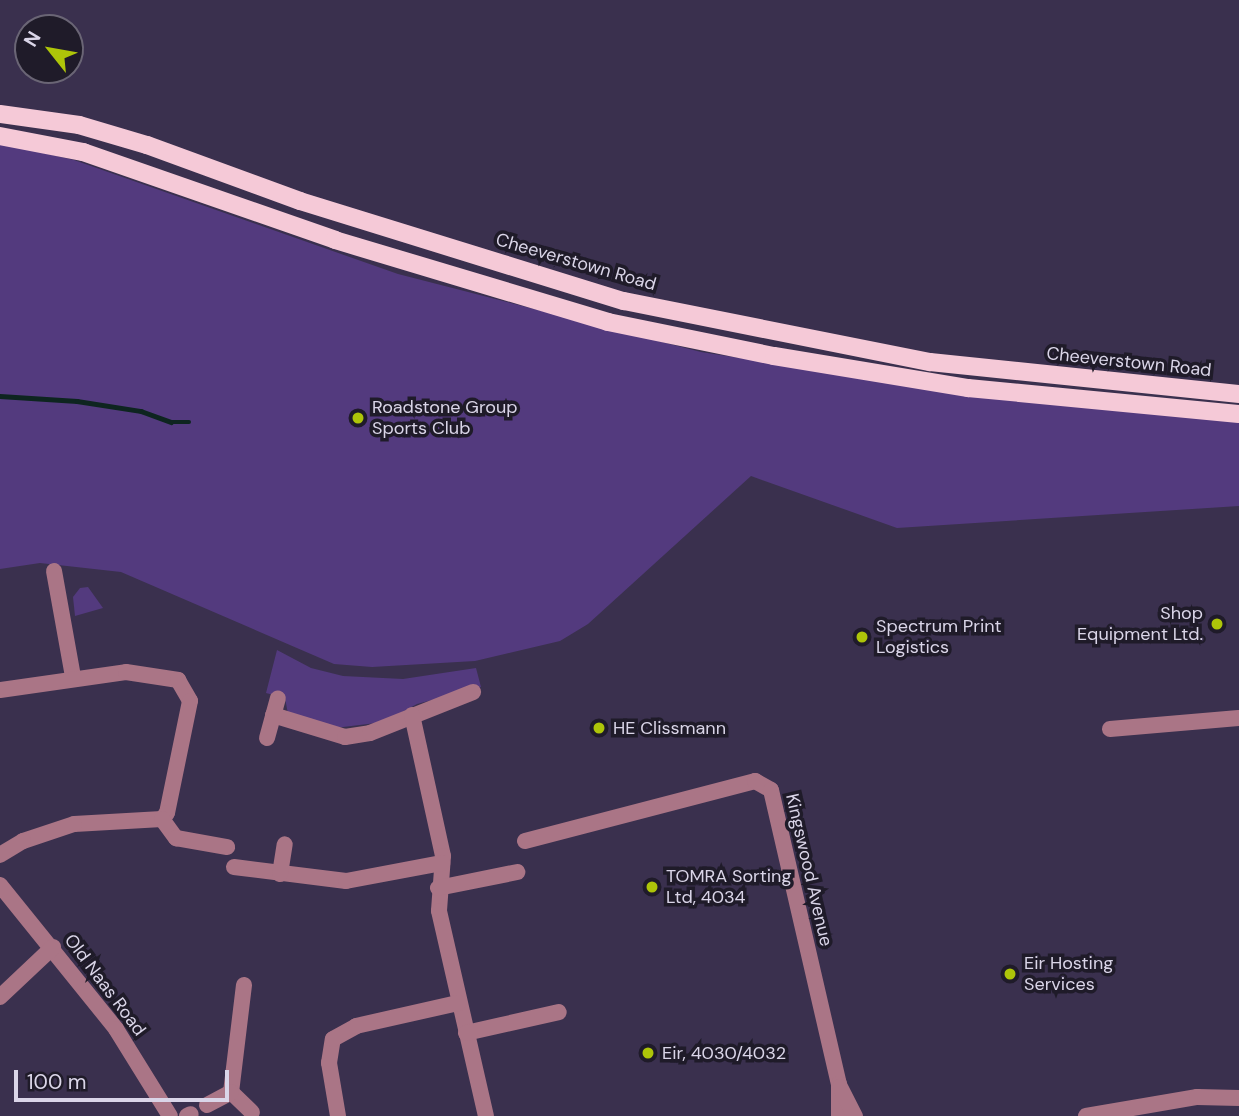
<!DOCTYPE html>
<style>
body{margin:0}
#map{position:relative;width:1239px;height:1116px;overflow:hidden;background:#3a304e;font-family:"DM Sans",sans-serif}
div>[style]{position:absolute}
.green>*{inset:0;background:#533a7e}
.stream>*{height:4.5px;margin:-2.25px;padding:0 2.25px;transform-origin:2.25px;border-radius:2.25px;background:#0e2520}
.minor>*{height:16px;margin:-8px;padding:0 8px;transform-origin:8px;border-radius:8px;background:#aa7586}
.major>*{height:18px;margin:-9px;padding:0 9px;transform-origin:9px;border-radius:9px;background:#f5c9d7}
.dots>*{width:19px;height:19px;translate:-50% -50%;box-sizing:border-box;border:4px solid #1f1b29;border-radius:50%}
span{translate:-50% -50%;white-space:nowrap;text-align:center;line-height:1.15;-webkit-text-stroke:7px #1f1b29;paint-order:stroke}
.street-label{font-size:18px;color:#dad5e8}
.poi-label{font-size:18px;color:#dad5e8}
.left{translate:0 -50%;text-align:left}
.right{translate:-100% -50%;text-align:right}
.north{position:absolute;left:14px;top:14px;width:70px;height:70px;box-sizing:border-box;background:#1f1b29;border:2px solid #6a6575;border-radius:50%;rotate:301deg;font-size:19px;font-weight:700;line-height:28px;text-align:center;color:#dad5e8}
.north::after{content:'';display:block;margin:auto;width:24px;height:32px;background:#aec509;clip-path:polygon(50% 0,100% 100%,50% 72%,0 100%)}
.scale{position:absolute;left:14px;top:1070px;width:215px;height:32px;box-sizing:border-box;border:4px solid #dad5e8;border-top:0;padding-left:9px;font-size:21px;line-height:24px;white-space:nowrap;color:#dad5e8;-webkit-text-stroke:5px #1f1b29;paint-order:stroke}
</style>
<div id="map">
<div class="green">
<div style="clip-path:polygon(0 143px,74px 160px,398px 274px,701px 352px,1027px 402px,1239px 420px,1239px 506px,897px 528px,751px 476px,588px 624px,560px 641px,475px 661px,372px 667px,334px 664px,121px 572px,40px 563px,0 569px)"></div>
<div style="clip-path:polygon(88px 587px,103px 608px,75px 616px,73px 597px,80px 588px)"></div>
<div style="clip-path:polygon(277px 650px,311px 668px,343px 676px,403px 679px,476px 668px,481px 687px,417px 704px,384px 722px,335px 728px,288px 714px,285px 698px,266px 693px)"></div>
</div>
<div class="stream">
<div style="left:0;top:396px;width:77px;rotate:3.7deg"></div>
<div style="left:77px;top:401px;width:65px;rotate:8.9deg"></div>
<div style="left:141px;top:411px;width:32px;rotate:20deg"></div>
<div style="left:171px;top:422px;width:18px"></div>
</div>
<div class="minor">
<div style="left:54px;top:571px;width:108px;rotate:79.8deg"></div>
<div style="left:0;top:690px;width:127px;rotate:-8.1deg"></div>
<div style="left:126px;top:672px;width:53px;rotate:8.7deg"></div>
<div style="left:178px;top:680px;width:24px;rotate:60deg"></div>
<div style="left:190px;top:701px;width:114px;rotate:101.6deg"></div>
<div style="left:167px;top:813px;width:8px;rotate:130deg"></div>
<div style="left:162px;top:819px;width:88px;rotate:176.7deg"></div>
<div style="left:74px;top:824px;width:54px;rotate:161.6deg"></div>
<div style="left:23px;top:841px;width:27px;rotate:149deg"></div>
<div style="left:273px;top:715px;width:75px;rotate:17deg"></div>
<div style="left:345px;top:737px;width:25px;rotate:-9deg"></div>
<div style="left:370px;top:733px;width:111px;rotate:-21.7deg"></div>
<div style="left:412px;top:715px;width:144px;rotate:77.6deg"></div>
<div style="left:443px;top:856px;width:55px;rotate:94.2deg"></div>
<div style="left:439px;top:911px;width:210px;rotate:77.1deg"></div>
<div style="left:1110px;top:729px;width:129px;rotate:-4.9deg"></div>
<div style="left:267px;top:738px;width:41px;rotate:-74.6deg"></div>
<div style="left:162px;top:819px;width:24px;rotate:54deg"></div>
<div style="left:176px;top:838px;width:52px;rotate:10deg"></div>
<div style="left:525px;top:841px;width:238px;rotate:-14.6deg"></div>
<div style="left:755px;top:781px;width:18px;rotate:29deg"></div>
<div style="left:771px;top:790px;width:302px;rotate:77deg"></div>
<div style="left:839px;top:1084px;width:32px;rotate:90deg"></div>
<div style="left:234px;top:867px;width:113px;rotate:7.1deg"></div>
<div style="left:346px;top:881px;width:98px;rotate:-10.6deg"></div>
<div style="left:280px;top:874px;width:30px;rotate:-81deg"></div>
<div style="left:0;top:885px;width:185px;rotate:51.1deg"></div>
<div style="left:116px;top:1029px;width:102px;rotate:58.2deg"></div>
<div style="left:438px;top:888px;width:81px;rotate:-11.4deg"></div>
<div style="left:244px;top:985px;width:108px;rotate:96.9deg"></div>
<div style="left:231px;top:1092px;width:29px;rotate:44deg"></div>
<div style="left:0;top:997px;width:73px;rotate:-43.3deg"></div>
<div style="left:466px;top:1033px;width:95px;rotate:-12.7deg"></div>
<div style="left:840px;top:1087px;width:33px;rotate:63deg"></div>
<div style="left:207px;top:1105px;width:27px;rotate:-28deg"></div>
<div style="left:187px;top:1116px;width:4px;rotate:-27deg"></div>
<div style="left:338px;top:1116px;width:54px;rotate:-99.6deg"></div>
<div style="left:329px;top:1063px;width:24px;rotate:-81deg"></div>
<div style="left:333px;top:1039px;width:26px;rotate:-29deg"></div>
<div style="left:356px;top:1026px;width:105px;rotate:-12.7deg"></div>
<div style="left:1086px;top:1116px;width:113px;rotate:-9.7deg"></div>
<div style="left:1197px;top:1097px;width:42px;rotate:1.4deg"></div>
</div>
<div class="major">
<div style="left:0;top:114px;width:80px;rotate:7.9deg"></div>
<div style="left:79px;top:125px;width:71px;rotate:16.4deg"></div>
<div style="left:147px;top:145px;width:163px;rotate:20.1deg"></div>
<div style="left:300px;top:201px;width:339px;rotate:17.2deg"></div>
<div style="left:624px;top:301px;width:312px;rotate:11.3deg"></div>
<div style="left:930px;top:362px;width:311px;rotate:5.9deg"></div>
<div style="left:0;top:136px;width:85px;rotate:10.9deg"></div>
<div style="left:83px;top:152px;width:267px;rotate:19.2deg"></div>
<div style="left:335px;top:240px;width:285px;rotate:16.7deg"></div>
<div style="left:608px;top:322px;width:169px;rotate:11.6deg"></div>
<div style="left:774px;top:356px;width:197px;rotate:9.4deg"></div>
<div style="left:968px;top:388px;width:272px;rotate:5.5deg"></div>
</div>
<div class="dots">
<div style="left:358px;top:418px;background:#aec509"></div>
<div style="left:1217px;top:624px;background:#aec509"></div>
<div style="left:862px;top:637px;background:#aec509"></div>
<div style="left:599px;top:728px;background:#aec509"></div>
<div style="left:652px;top:887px;background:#aec509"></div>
<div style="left:1010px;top:974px;background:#aec509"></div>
<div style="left:648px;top:1053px;background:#aec509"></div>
</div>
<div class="street-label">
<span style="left:576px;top:262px;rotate:16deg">Cheeverstown Road</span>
<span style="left:1129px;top:362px;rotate:6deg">Cheeverstown Road</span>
<span style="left:809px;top:870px;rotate:77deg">Kingswood Avenue</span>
<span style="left:105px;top:985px;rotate:53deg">Old Naas Road</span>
</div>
<div class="poi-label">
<span class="left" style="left:372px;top:418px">Roadstone Group<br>Sports Club</span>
<span class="right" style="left:1203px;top:624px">Shop<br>Equipment Ltd.</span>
<span class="left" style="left:876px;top:637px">Spectrum Print<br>Logistics</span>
<span class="left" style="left:613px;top:728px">HE Clissmann</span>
<span class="left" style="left:666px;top:887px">TOMRA Sorting<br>Ltd, 4034</span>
<span class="left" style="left:1024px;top:974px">Eir Hosting<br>Services</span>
<span class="left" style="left:662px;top:1053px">Eir, 4030/4032</span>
</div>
<div class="north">N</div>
<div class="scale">100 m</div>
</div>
